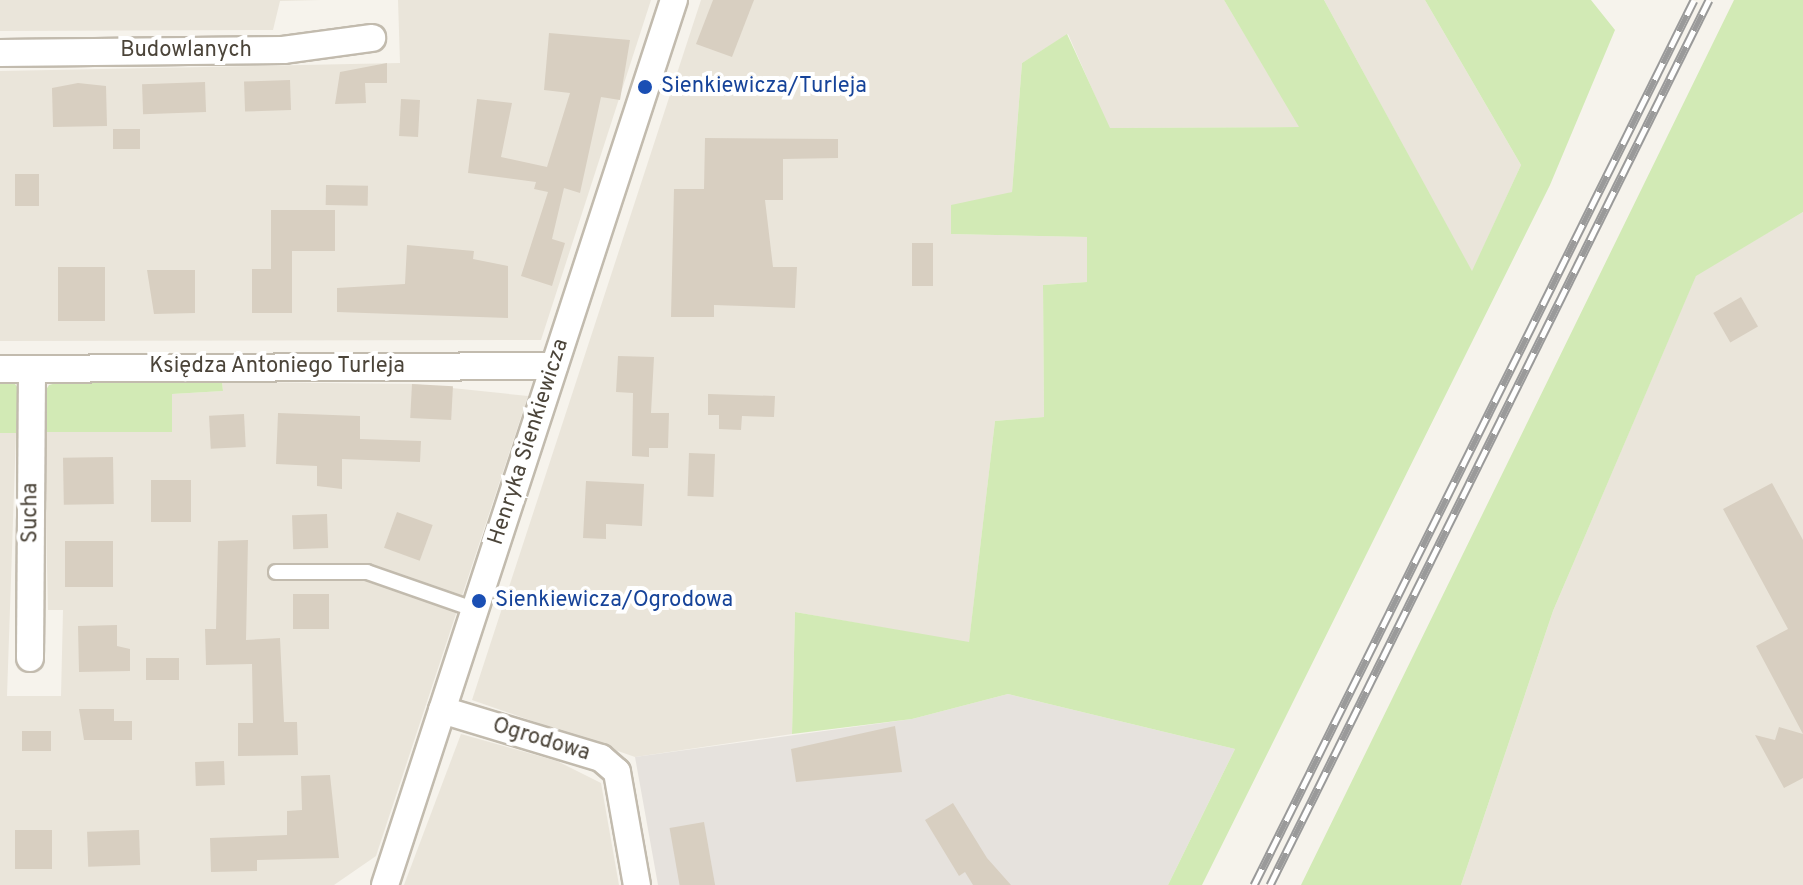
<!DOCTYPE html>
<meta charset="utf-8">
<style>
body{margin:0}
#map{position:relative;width:1803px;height:885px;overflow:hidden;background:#f6f3ec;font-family:Overpass,sans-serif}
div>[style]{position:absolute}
.residential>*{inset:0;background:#eae5da}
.industrial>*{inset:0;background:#e6e2dd}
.green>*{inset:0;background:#d2eab5}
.building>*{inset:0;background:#d8cfc1;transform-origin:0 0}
.roads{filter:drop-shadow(2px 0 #c2bbae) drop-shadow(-2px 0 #c2bbae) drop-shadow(0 2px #c2bbae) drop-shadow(0 -2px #c2bbae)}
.service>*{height:14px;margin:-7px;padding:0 7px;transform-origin:7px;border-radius:7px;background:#fff}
.minor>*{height:26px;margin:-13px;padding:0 13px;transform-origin:13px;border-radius:13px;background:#fff}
.rail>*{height:9px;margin-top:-4.5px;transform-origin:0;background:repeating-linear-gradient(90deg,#fff 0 18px,#9a9a9a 0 36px);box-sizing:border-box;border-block:2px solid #9a9a9a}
.dots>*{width:22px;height:22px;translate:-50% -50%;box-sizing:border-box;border:4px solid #fff;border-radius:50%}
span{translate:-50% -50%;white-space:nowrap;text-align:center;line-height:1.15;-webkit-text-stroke:8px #fff;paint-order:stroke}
.street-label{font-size:22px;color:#4b4439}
.transit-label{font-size:22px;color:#164399}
.left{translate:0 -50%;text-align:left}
</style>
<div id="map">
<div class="residential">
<div style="clip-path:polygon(0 0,321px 0,280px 1px,273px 30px,0 31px)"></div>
<div style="clip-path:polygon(398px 0,651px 0,541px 340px,0 341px,0 71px,400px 63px)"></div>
<div style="clip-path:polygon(701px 0,1224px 0,1300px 127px,1109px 128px,1068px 34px,1022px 63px,1012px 192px,977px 204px,951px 234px,1087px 237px,1087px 282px,1043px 285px,1044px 417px,995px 421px,969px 643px,795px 612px,792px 734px,635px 757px,472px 700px)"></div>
<div style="clip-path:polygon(1324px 0,1425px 0,1521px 165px,1472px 272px)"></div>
<div style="clip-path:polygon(1803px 212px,1803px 885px,1461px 885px,1553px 611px,1696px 275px)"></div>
<div style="clip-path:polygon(222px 382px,413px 384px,528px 396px,376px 856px,334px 885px,0 885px,0 433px,16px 433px,7px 696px,61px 696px,63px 610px,48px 610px,44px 432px,172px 432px,172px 394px,223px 391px)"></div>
<div style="clip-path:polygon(461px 734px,557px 761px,601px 783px,619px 885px,404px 885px)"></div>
</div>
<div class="industrial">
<div style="clip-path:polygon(1008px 694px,1235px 749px,1168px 885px,658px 885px,635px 757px,912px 719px)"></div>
</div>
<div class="green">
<div style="clip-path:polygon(1224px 0,1324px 0,1472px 271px,1521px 165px,1425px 0,1591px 0,1615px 30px,1550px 185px,1202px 885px,1168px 885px,1235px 749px,1008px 694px,912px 719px,792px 734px,795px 612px,969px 642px,995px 421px,1044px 417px,1043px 285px,1087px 282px,1087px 237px,951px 234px,951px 205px,1012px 192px,1022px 63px,1067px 34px,1110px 128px,1299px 127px)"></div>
<div style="clip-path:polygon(1734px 0,1803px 0,1803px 212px,1696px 276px,1553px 611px,1461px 885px,1301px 885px)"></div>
<div style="clip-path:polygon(0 381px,13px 381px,22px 394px,16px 433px,0 433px)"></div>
<div style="clip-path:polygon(64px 381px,222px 382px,223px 391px,172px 394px,172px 432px,44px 432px,41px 398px,49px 385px)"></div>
</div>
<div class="building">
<div style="clip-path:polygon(713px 0,754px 0,732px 57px,696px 44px)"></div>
<div style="clip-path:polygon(549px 33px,630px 40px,620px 100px,601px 97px,580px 193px,564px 188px,552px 239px,565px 243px,552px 286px,521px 276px,548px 192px,534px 189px,536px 182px,468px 173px,477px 99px,512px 103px,501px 157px,547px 167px,570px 93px,544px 90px)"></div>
<div style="clip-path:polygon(387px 63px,387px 83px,365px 83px,366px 103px,335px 104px,340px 72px)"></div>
<div style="left:290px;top:80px;width:30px;height:46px;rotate:88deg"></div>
<div style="left:205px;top:82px;width:30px;height:63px;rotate:88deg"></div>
<div style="clip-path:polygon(78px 83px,106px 86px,107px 126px,53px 127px,52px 88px)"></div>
<div style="left:401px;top:99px;width:19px;height:37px;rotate:3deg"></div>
<div style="left:113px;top:129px;width:27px;height:20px"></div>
<div style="clip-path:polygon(705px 138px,838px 139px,838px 158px,783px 159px,783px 200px,765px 200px,773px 267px,797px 267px,795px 308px,714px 305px,714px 317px,671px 317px,674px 189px,704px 189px)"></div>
<div style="left:15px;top:174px;width:24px;height:32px"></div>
<div style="left:326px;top:185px;width:42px;height:20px;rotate:1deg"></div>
<div style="clip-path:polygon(271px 210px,335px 210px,335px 251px,292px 251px,292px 313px,252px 313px,252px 269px,271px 269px)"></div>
<div style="left:912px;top:243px;width:21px;height:43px"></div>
<div style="clip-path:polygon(407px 245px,474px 251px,473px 259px,508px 266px,508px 318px,337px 312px,337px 288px,405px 284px)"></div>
<div style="left:58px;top:267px;width:47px;height:54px"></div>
<div style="clip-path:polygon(147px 270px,195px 270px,195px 313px,154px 314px)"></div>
<div style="left:1741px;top:297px;width:34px;height:32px;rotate:60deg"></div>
<div style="clip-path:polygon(618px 356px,654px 357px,651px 413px,669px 413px,668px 448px,649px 448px,649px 457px,632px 456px,633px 393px,616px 392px)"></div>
<div style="left:412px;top:384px;width:41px;height:34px;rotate:3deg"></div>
<div style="clip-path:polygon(708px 394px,775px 396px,774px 417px,742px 416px,741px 430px,719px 429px,719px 415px,708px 415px)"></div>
<div style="clip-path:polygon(278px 413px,360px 416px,360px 439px,421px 441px,420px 462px,342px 459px,342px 489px,317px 486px,317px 466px,276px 464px)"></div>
<div style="left:244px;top:414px;width:33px;height:35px;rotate:87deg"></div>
<div style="left:689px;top:453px;width:26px;height:43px;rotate:2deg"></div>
<div style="left:113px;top:457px;width:47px;height:50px;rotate:89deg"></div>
<div style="left:151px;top:480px;width:40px;height:42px"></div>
<div style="clip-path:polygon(586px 481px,644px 484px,642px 526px,606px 524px,606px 539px,583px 538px)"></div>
<div style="clip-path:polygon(1772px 483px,1803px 540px,1803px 778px,1784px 788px,1755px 735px,1775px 740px,1779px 727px,1803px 734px,1756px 646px,1788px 629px,1723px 509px)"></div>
<div style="left:397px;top:512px;width:38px;height:38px;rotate:20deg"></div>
<div style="left:327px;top:514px;width:34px;height:35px;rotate:88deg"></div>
<div style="clip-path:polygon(248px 540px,246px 640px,280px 638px,284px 722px,297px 722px,298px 755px,238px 756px,238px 723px,253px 723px,252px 664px,206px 665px,205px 629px,216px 629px,218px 541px)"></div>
<div style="left:65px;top:541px;width:48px;height:46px"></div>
<div style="left:293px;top:594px;width:36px;height:35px"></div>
<div style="clip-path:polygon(117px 625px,117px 646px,130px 649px,130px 671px,79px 672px,78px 626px)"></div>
<div style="left:146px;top:658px;width:33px;height:22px"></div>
<div style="clip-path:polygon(79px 709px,114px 709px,114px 721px,132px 721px,132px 740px,84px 740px)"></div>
<div style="clip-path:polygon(895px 726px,902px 772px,796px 782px,791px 749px)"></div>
<div style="left:22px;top:731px;width:29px;height:20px"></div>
<div style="left:224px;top:761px;width:24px;height:29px;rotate:88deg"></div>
<div style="clip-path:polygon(330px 775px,339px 858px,257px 860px,257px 871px,211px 872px,210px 838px,287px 835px,287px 811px,302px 810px,301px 776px)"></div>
<div style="clip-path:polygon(953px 803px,987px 858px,1011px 885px,973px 885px,965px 872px,959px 876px,925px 820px)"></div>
<div style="left:704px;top:822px;width:64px;height:35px;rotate:80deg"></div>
<div style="left:52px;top:830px;width:39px;height:37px;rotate:90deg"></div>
<div style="left:139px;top:830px;width:35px;height:52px;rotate:88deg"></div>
</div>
<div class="roads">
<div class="service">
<div style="left:276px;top:572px;width:91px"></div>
<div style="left:367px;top:572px;width:115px;rotate:19.2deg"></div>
</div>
<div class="minor">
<div style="left:0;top:53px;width:283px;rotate:-0.6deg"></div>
<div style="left:283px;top:50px;width:90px;rotate:-7.7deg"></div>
<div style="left:0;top:369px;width:554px;rotate:-0.31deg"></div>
<div style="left:30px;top:658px;width:289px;rotate:-89.6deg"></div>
<div style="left:442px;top:710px;width:166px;rotate:16.8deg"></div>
<div style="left:601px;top:758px;width:21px;rotate:41deg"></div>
<div style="left:617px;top:772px;width:115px;rotate:80deg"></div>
<div style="left:385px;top:885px;width:931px;rotate:-71.92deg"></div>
</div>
</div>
<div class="rail">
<div style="left:1254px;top:885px;width:988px;rotate:-63.56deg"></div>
<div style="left:1270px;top:885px;width:988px;rotate:-63.62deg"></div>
</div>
<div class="dots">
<div style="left:645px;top:87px;background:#1a4fb4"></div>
<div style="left:479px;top:601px;background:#1a4fb4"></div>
</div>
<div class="street-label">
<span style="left:186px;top:51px">Budowlanych</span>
<span style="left:277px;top:367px">Księdza Antoniego Turleja</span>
<span style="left:529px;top:442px;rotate:-72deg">Henryka Sienkiewicza</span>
<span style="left:31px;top:513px;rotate:-90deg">Sucha</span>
<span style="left:541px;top:740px;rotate:17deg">Ogrodowa</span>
</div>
<div class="transit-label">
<span class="left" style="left:661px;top:87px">Sienkiewicza/Turleja</span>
<span class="left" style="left:495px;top:601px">Sienkiewicza/Ogrodowa</span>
</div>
</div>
